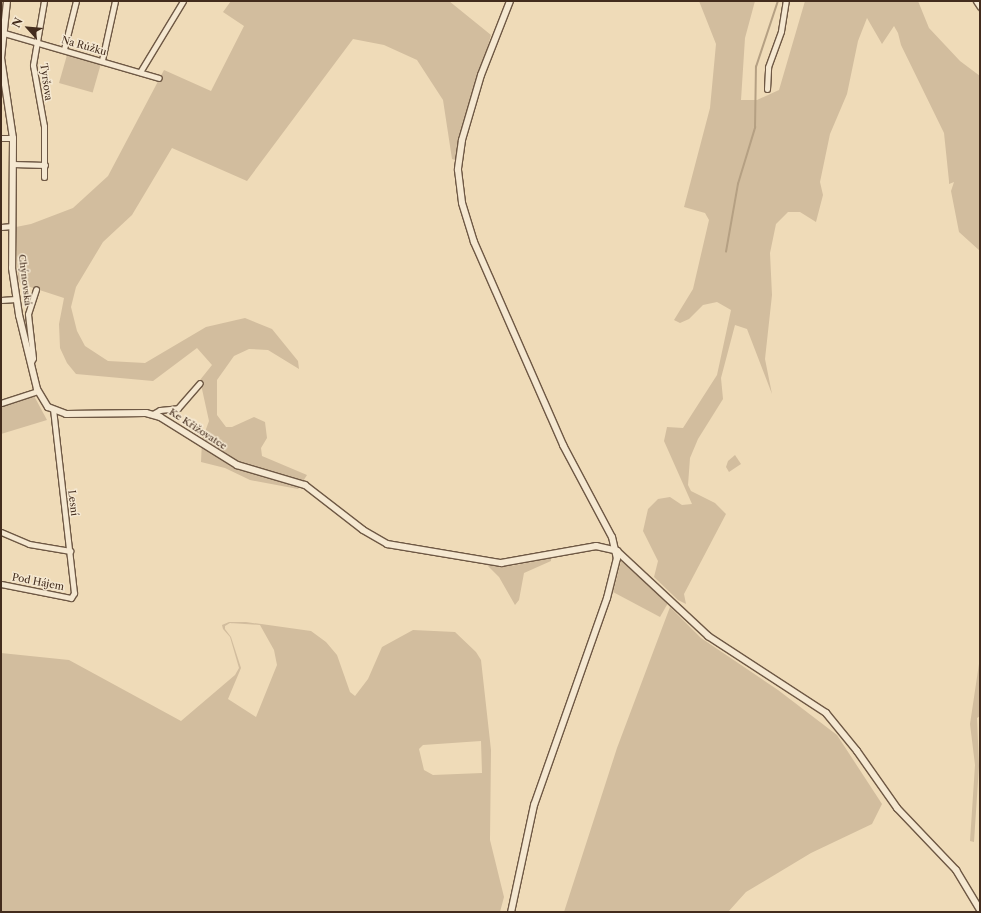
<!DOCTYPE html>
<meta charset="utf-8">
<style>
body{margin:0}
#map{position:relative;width:981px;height:913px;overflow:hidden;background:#efdbb8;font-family:"Libre Caslon Text",serif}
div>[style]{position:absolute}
.green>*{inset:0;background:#d2bd9e;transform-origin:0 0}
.stream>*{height:1.5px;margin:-0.75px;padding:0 0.75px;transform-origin:0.75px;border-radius:0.75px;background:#b5a083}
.roads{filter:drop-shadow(1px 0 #6e5844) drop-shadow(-1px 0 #6e5844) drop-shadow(0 1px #6e5844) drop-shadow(0 -1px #6e5844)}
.minor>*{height:5px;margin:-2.5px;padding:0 2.5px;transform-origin:2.5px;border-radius:2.5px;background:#f5e8d1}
.tertiary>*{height:6px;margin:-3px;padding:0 3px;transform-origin:3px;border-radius:3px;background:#f5e8d1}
span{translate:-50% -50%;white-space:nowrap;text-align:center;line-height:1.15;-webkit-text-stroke:3px #f5e8d1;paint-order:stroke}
.street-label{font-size:10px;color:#432c1d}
.frame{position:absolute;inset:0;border:2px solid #432c1d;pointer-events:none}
.north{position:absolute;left:8px;top:8px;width:40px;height:40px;-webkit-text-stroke:3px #f5e8d1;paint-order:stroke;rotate:297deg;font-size:11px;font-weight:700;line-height:16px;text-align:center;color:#432c1d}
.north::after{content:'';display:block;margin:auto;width:14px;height:18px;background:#432c1d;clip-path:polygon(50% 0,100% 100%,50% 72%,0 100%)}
</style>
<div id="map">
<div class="green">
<div style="clip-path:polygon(231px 1px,449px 1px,491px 35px,455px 160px,452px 159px,443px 100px,417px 60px,384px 45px,353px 39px,247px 181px,172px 148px,132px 215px,103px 242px,76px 287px,71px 307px,77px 331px,85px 346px,108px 361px,145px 363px,206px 327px,245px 318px,272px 329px,298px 361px,299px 369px,268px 350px,249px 349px,234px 356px,217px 380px,217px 415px,226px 427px,232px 427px,254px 417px,265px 422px,267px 438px,261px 448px,262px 456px,307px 475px,298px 489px,250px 480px,225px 468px,201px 462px,202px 440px,209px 421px,200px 380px,212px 365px,197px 348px,153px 381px,76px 374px,67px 363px,60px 348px,59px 324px,64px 298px,21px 284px,18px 280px,16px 227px,31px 224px,73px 208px,108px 176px,164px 70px,211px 91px,244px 26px,223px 12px)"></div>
<div style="clip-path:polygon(699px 1px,755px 1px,745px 38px,741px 100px,757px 100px,779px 90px,805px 1px,918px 1px,929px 28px,960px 61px,980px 76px,980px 251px,959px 232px,951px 191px,954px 182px,949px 184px,949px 181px,944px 133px,901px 45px,898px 33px,894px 26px,882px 44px,867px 18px,858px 41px,847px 94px,830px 134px,820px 182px,823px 195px,816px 222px,800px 212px,788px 212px,776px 224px,770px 253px,772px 295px,765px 359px,772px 394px,747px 329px,735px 325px,721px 378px,723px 399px,698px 439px,690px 458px,688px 485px,691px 491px,715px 503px,726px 514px,684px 594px,686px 604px,678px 600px,654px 577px,658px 561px,643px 531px,648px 509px,658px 499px,670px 497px,682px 505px,692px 504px,664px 441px,667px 427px,683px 428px,717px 375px,731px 310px,717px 302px,703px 305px,689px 319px,680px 323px,674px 320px,693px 289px,709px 220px,705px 213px,684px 207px,710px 108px,716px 44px)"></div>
<div style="left:67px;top:55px;width:35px;height:29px;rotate:16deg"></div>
<div style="clip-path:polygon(33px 394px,47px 420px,1px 434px,1px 406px)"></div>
<div style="clip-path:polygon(735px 455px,741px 464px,729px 472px,726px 467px,728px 461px)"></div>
<div style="clip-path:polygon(551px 558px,551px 561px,524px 573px,519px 600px,515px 605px,499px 577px,487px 565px,511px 566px)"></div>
<div style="clip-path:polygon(621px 561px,668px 603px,660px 617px,613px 592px)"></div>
<div style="clip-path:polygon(670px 607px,701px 638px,778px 690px,837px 735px,882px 804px,872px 824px,811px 853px,746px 892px,728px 912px,564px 912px,617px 748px)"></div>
<div style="clip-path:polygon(evenodd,229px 622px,246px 622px,311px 631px,326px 642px,337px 655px,350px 692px,355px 696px,368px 679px,382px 647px,413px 630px,455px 632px,476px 652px,481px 660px,491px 750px,490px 840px,504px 897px,500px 912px,1px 912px,1px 653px,69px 660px,181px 721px,235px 675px,239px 668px,230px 637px,223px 629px,222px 625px,229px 622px,230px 623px,260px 625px,274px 650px,277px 665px,256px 717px,228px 699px,241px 668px,231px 637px,225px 629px,225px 626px,230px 623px,229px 622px,481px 741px,482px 773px,433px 775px,424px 770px,419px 749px,423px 745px,481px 741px)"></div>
<div style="clip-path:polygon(980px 657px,980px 716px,977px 718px,979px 766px,974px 842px,970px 841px,975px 765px,970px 724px)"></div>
</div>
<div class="stream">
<div style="left:726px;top:252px;width:69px;rotate:-80deg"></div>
<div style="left:738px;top:184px;width:59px;rotate:-73.1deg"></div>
<div style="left:755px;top:128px;width:61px;rotate:-89.1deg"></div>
<div style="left:756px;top:67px;width:70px;rotate:-71.6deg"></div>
</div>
<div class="roads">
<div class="minor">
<div style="left:44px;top:1px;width:65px;rotate:99.8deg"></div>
<div style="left:33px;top:65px;width:62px;rotate:79.8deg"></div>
<div style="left:44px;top:126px;width:51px;rotate:90deg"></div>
<div style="left:976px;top:1px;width:7px;rotate:56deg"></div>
<div style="left:4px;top:33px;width:161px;rotate:16.2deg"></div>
<div style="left:64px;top:49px;width:49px;rotate:-76deg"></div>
<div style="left:102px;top:60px;width:60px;rotate:-77.6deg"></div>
<div style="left:140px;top:72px;width:83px;rotate:-58.8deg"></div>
<div style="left:767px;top:89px;width:22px;rotate:-87deg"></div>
<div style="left:768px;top:67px;width:38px;rotate:-70deg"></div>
<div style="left:781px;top:31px;width:30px;rotate:-81deg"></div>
<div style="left:1px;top:138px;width:12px"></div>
<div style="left:13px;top:164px;width:32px;rotate:2deg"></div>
<div style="left:1px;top:227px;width:11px;rotate:-5deg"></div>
<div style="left:1px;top:300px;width:15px;rotate:-4deg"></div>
<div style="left:31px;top:362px;width:4px;rotate:-63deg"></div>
<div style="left:33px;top:358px;width:44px;rotate:-96.5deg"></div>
<div style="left:28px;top:314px;width:26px;rotate:-72deg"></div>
<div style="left:1px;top:403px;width:39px;rotate:-18deg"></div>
<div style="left:153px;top:414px;width:8px;rotate:-30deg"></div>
<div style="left:160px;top:410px;width:18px;rotate:-6deg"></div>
<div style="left:178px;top:408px;width:33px;rotate:-49deg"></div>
<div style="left:1px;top:532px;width:30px;rotate:23deg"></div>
<div style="left:29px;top:544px;width:42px;rotate:9.7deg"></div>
<div style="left:1px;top:584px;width:71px;rotate:11.3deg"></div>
<div style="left:71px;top:598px;width:6px;rotate:-59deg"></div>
<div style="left:74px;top:593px;width:184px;rotate:-96.5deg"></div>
</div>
<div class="tertiary">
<div style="left:7px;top:1px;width:57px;rotate:96deg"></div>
<div style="left:1px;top:58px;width:81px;rotate:81.5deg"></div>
<div style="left:13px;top:138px;width:130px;rotate:90.4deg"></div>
<div style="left:12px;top:268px;width:48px;rotate:81.5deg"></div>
<div style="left:19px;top:315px;width:76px;rotate:76.3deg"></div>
<div style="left:37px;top:389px;width:21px;rotate:59deg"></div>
<div style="left:48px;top:407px;width:19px;rotate:21deg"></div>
<div style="left:66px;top:414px;width:80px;rotate:-0.7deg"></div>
<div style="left:146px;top:413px;width:15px;rotate:16deg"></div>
<div style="left:160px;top:417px;width:91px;rotate:31.9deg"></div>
<div style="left:237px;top:465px;width:71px;rotate:16.4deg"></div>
<div style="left:305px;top:485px;width:73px;rotate:37.8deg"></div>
<div style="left:363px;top:530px;width:28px;rotate:30deg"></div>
<div style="left:387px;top:544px;width:116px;rotate:9.5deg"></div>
<div style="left:501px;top:563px;width:97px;rotate:-10.1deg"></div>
<div style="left:596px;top:546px;width:22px;rotate:13deg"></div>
<div style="left:617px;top:551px;width:125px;rotate:43deg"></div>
<div style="left:708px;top:636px;width:141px;rotate:33.1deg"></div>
<div style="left:826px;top:713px;width:49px;rotate:50.8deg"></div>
<div style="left:857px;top:751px;width:70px;rotate:54.9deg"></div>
<div style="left:897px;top:808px;width:86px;rotate:46.4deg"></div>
<div style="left:956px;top:870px;width:47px;rotate:59deg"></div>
<div style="left:510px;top:1px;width:79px;rotate:111.4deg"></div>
<div style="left:481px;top:75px;width:68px;rotate:106.3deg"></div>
<div style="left:462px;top:140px;width:30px;rotate:98deg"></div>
<div style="left:458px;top:170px;width:33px;rotate:83deg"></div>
<div style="left:462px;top:203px;width:41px;rotate:72.9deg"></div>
<div style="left:474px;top:242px;width:222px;rotate:66.3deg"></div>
<div style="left:563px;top:445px;width:104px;rotate:62deg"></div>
<div style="left:612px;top:537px;width:22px;rotate:77deg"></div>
<div style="left:617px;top:558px;width:41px;rotate:104deg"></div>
<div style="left:607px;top:598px;width:219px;rotate:109.4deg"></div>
<div style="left:534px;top:805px;width:109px;rotate:102.1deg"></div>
</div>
</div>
<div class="street-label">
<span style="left:84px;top:46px;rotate:16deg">Na Růžku</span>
<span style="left:46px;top:82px;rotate:82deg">Tyršova</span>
<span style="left:25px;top:280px;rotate:83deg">Chýnovská</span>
<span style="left:198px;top:429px;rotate:33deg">Ke Křižovatce</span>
<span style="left:73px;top:503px;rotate:83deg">Lesní</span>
<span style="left:38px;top:582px;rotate:11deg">Pod Hájem</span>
</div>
<div class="frame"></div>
<div class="north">N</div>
</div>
